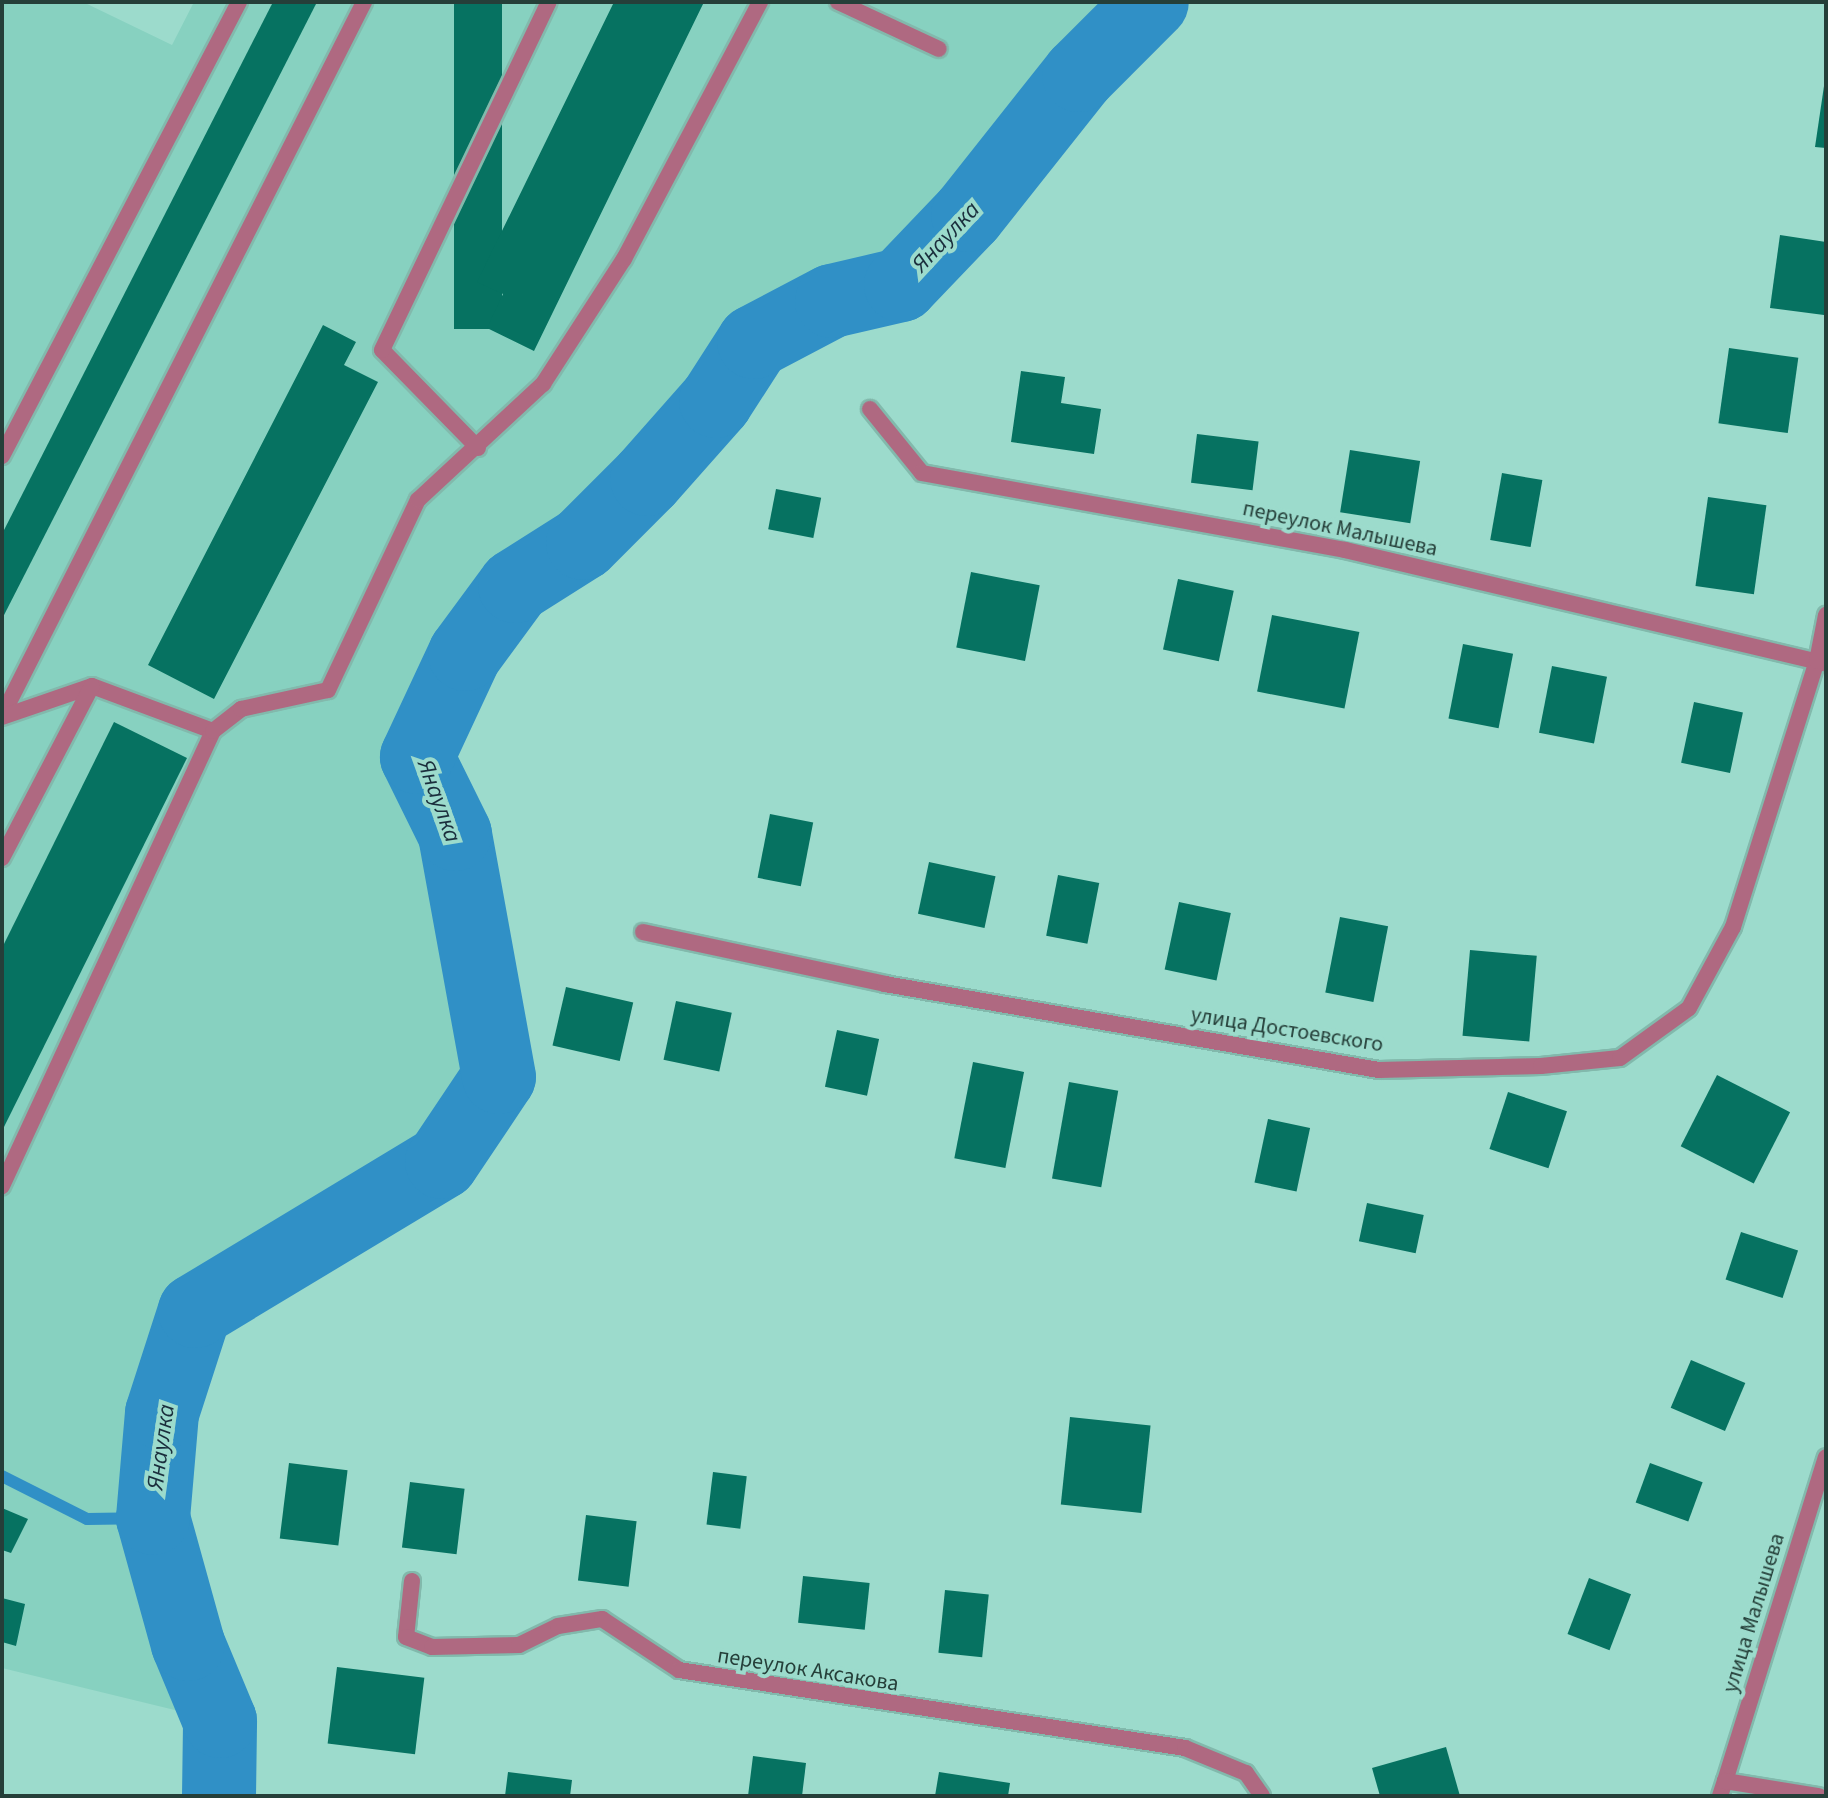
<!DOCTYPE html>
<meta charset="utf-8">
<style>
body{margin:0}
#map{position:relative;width:1828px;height:1798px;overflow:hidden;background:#9cdbcc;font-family:"Source Sans 3",sans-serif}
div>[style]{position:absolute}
.built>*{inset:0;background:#87d1c0}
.stream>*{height:12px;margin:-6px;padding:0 6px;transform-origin:6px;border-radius:6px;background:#3090c6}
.river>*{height:74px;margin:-37px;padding:0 37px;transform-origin:37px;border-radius:37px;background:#3090c6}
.building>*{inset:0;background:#067261;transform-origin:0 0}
.roads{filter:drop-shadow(2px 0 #82b9ac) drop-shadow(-2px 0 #82b9ac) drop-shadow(0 2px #82b9ac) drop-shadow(0 -2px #82b9ac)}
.service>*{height:16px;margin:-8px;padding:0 8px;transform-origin:8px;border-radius:8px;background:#af6981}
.minor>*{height:16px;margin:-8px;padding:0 8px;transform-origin:8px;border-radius:8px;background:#af6981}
span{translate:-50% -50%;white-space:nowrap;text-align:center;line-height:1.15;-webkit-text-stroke:8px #9cdbcc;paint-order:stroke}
.street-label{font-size:22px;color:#253f39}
.water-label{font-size:24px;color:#1a2e3c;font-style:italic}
.frame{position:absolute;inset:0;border:4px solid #253f39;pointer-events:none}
</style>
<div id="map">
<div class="built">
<div style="clip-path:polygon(2px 2px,83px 2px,172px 45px,194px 2px,1152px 2px,1079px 75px,968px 215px,901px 285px,832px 301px,754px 342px,716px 401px,647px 479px,583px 543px,515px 586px,465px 654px,418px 757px,455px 834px,499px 1077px,442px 1162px,195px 1312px,162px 1413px,153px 1518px,188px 1644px,220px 1721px,2px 1668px)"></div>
</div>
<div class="stream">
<div style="left:2px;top:1476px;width:95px;rotate:26.8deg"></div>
<div style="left:87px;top:1519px;width:66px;rotate:-0.9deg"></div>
</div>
<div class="river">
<div style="left:219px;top:1796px;width:75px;rotate:-89.2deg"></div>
<div style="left:220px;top:1721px;width:83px;rotate:-112.6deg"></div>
<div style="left:188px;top:1644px;width:131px;rotate:-105.5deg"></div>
<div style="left:153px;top:1518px;width:105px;rotate:-85.1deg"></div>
<div style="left:162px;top:1413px;width:107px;rotate:-72.1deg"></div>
<div style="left:195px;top:1311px;width:288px;rotate:-31.1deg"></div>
<div style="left:442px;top:1162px;width:102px;rotate:-56.2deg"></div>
<div style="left:499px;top:1077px;width:247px;rotate:-100.3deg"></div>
<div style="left:455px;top:834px;width:86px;rotate:-116.3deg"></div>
<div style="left:417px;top:757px;width:114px;rotate:-65deg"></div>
<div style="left:465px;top:654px;width:84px;rotate:-53.7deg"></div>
<div style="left:515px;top:586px;width:80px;rotate:-32.3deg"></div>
<div style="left:583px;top:543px;width:91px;rotate:-45deg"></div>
<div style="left:647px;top:479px;width:104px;rotate:-48.5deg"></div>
<div style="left:716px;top:401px;width:70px;rotate:-57.2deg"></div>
<div style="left:754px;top:342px;width:88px;rotate:-27.7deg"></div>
<div style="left:832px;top:301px;width:71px;rotate:-13.1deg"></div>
<div style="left:901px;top:285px;width:97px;rotate:-46.3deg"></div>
<div style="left:968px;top:215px;width:179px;rotate:-51.6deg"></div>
<div style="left:1079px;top:75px;width:103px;rotate:-45deg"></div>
</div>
<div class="building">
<div style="clip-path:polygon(273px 2px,317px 2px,2px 619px,2px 534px)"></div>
<div style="left:454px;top:2px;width:48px;height:327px"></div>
<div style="clip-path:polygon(614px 2px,704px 2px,534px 351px,487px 328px,503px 294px,477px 282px)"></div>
<div style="clip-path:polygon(1824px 86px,1826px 86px,1826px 148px,1815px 147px)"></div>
<div style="clip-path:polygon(1780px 235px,1826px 242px,1824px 315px,1770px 308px)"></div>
<div style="clip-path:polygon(323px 325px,356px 342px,344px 365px,378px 382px,214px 699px,148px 665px)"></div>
<div style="left:1729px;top:348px;width:70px;height:76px;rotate:8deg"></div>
<div style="clip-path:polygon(1021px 371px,1065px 377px,1061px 403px,1101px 409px,1094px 454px,1011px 442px)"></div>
<div style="left:1197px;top:434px;width:62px;height:49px;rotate:7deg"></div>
<div style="left:1350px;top:450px;width:71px;height:63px;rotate:9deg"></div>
<div style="left:1502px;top:473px;width:41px;height:68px;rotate:10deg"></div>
<div style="left:776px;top:489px;width:46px;height:41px;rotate:11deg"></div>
<div style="left:1708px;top:497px;width:59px;height:90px;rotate:8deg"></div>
<div style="left:971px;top:572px;width:70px;height:77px;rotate:11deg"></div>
<div style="left:1178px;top:579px;width:57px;height:72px;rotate:12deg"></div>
<div style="left:1272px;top:615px;width:89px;height:78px;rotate:11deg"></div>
<div style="left:1463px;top:644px;width:51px;height:76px;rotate:11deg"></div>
<div style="left:1552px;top:666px;width:56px;height:68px;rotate:11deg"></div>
<div style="left:1694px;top:702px;width:50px;height:62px;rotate:12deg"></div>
<div style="clip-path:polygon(114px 722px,187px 758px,2px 1131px,2px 948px)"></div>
<div style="left:770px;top:814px;width:44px;height:65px;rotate:11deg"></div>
<div style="left:929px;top:862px;width:68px;height:53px;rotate:12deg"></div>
<div style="left:1058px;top:875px;width:42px;height:62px;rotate:11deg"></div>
<div style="left:1179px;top:902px;width:53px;height:69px;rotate:12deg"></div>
<div style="left:1340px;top:917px;width:49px;height:77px;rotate:11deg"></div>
<div style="left:1470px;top:950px;width:67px;height:86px;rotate:5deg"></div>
<div style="left:566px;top:987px;width:69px;height:60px;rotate:13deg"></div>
<div style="left:676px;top:1001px;width:57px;height:60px;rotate:12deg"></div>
<div style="left:837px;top:1030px;width:43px;height:58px;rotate:12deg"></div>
<div style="left:973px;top:1062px;width:52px;height:98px;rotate:11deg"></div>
<div style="left:1717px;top:1075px;width:82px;height:80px;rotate:27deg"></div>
<div style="left:1069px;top:1082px;width:50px;height:98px;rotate:10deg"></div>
<div style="left:1508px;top:1092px;width:62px;height:60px;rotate:18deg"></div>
<div style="left:1268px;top:1119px;width:43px;height:65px;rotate:12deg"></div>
<div style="left:1367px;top:1203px;width:58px;height:39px;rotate:12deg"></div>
<div style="left:1741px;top:1232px;width:60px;height:50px;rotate:18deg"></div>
<div style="left:1691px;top:1360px;width:59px;height:52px;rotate:23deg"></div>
<div style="left:1070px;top:1417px;width:81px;height:88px;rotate:6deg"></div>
<div style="left:289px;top:1463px;width:59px;height:76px;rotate:7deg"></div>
<div style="left:1650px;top:1463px;width:56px;height:42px;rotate:20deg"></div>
<div style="left:713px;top:1472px;width:34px;height:53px;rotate:7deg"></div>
<div style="left:410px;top:1482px;width:55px;height:66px;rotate:7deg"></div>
<div style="clip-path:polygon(2px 1508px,28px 1519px,11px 1553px,2px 1550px)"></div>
<div style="left:586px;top:1515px;width:51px;height:66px;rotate:7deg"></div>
<div style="left:803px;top:1576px;width:67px;height:47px;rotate:6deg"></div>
<div style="left:1589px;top:1578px;width:45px;height:60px;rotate:21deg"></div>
<div style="left:945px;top:1590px;width:44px;height:63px;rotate:6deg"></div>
<div style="clip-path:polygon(2px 1598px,25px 1604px,16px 1646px,2px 1642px)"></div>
<div style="left:337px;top:1667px;width:88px;height:77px;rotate:7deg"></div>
<div style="clip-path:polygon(1446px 1747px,1460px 1796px,1380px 1796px,1372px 1768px)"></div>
<div style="clip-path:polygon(753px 1756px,806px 1763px,802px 1796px,748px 1796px)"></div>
<div style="clip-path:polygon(508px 1772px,572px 1780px,570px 1796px,505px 1796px)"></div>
<div style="clip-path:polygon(939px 1772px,1010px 1783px,1008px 1796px,935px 1796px)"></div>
</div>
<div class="roads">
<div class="service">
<div style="left:838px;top:2px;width:111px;rotate:25deg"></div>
<div style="left:478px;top:448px;width:137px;rotate:-134.4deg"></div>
<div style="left:382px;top:350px;width:386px;rotate:-64.4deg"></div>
<div style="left:2px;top:456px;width:512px;rotate:-62.43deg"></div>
<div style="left:2px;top:716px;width:801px;rotate:-63.11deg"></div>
<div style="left:2px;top:717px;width:95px;rotate:-19deg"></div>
<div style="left:92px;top:686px;width:129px;rotate:20.4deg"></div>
<div style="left:213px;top:731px;width:502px;rotate:114.88deg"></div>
<div style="left:213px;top:731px;width:36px;rotate:-38deg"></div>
<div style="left:241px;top:709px;width:89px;rotate:-12.3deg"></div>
<div style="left:328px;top:690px;width:210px;rotate:-64.7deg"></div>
<div style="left:418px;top:500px;width:171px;rotate:-42.9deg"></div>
<div style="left:543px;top:384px;width:149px;rotate:-57.1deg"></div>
<div style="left:624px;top:259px;width:291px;rotate:-62.1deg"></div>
<div style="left:2px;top:858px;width:194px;rotate:-62.4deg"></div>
</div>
<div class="minor">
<div style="left:870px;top:409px;width:82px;rotate:50.9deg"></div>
<div style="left:922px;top:473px;width:430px;rotate:10.3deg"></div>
<div style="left:1345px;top:550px;width:492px;rotate:13.3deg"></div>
<div style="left:643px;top:932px;width:248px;rotate:12.1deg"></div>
<div style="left:885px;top:984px;width:501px;rotate:9.88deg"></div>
<div style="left:1379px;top:1070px;width:162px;rotate:-1.4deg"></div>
<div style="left:1541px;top:1066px;width:79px;rotate:-5.8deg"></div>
<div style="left:1620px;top:1058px;width:85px;rotate:-35.9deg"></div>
<div style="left:1689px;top:1008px;width:92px;rotate:-61.5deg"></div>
<div style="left:1733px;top:927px;width:279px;rotate:-72.5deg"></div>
<div style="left:1817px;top:661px;width:47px;rotate:-78.9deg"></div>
<div style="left:412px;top:1581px;width:56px;rotate:96.1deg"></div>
<div style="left:406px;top:1637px;width:28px;rotate:21deg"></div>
<div style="left:432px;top:1647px;width:87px;rotate:-1.3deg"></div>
<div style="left:519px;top:1645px;width:43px;rotate:-26deg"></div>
<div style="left:558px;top:1626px;width:45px;rotate:-9deg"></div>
<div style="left:602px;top:1619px;width:92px;rotate:33.5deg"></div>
<div style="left:679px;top:1670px;width:512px;rotate:8.76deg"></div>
<div style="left:1185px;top:1748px;width:66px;rotate:22.3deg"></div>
<div style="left:1246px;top:1773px;width:28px;rotate:55deg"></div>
<div style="left:1725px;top:1781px;width:339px;rotate:-72.7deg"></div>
<div style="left:1720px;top:1796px;width:16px;rotate:-72deg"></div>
<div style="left:1725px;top:1781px;width:95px;rotate:9.1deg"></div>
</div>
</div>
<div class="street-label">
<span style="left:1340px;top:529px;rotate:12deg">переулок Малышева</span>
<span style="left:1287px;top:1030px;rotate:9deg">улица Достоевского</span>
<span style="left:1754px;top:1613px;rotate:-73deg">улица Малышева</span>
<span style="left:808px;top:1670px;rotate:9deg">переулок Аксакова</span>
</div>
<div class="water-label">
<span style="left:946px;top:237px;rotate:-47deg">Янаулка</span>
<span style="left:439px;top:801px;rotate:70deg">Янаулка</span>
<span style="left:161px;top:1447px;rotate:-82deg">Янаулка</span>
</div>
<div class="frame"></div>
</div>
